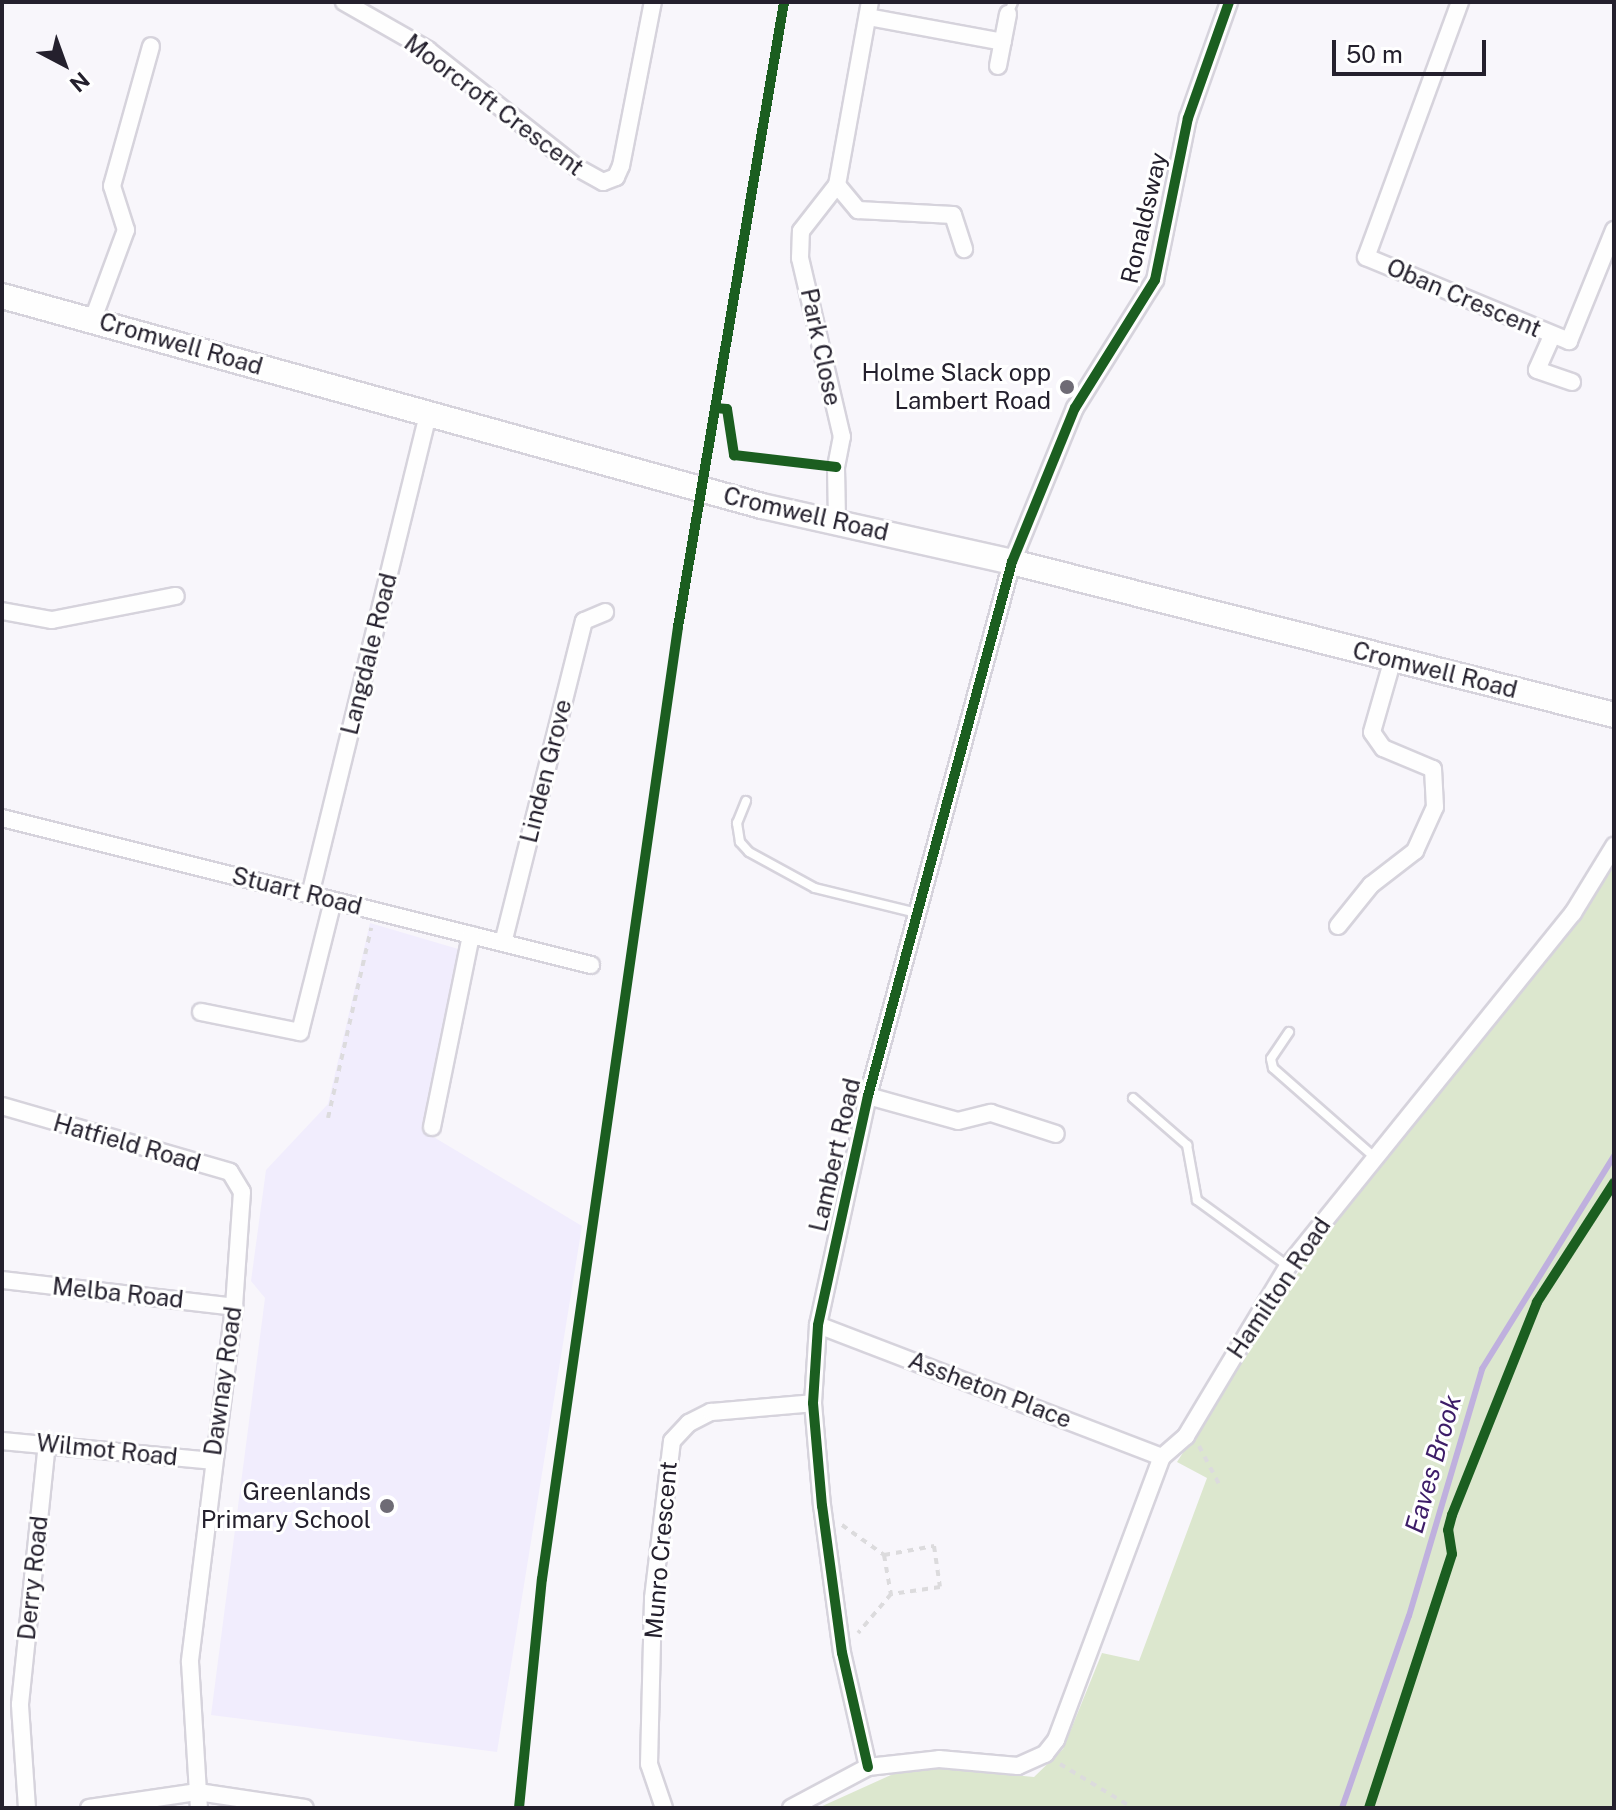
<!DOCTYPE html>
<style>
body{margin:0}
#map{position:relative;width:1616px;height:1810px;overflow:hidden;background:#f8f6fb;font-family:"Public Sans",sans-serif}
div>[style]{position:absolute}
.built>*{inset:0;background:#f1edfd}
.green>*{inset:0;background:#dce7ce}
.stream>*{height:6px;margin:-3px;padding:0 3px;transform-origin:3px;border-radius:3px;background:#bfb0de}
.path>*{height:4px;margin-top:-2px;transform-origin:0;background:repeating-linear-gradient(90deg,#dcdbdd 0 6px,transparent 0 12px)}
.roads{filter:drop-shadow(2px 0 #d6d3dc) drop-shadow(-2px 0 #d6d3dc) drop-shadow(0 2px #d6d3dc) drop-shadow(0 -2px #d6d3dc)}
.lane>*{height:8px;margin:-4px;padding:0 4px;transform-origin:4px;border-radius:4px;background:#fefefe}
.street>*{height:16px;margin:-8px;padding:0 8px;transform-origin:8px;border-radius:8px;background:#fefefe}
.secondary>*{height:24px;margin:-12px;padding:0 12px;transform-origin:12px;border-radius:12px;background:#fefefe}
.cycleway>*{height:10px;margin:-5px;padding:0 5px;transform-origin:5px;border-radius:5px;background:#1b5e20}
.dots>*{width:22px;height:22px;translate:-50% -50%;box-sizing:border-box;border:4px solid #fff;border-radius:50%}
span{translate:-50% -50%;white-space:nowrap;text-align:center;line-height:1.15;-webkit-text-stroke:6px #fff;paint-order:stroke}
.street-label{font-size:24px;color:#24202d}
.poi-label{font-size:24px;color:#24202d}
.right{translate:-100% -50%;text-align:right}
.water-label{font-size:26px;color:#3d1d68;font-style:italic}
.frame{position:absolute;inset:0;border:4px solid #24202d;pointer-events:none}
.north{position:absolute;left:24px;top:24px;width:80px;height:80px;-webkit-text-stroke:6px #fff;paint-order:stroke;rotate:139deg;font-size:22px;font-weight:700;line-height:32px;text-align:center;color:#24202d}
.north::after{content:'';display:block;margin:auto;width:28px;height:36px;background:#24202d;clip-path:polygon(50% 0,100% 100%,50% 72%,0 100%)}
.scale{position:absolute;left:1332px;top:40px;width:154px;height:36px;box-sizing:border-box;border:4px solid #24202d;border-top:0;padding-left:10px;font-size:24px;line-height:28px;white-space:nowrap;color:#24202d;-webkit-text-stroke:6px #fff;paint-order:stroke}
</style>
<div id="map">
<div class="built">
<div style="clip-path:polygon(370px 923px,465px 951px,422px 1130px,582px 1226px,497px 1752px,211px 1715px,265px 1298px,251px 1281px,266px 1170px,328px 1104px)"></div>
</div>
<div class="green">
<div style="clip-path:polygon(1614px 864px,1614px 1808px,818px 1808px,913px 1765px,1034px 1777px,1063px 1749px,1102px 1653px,1139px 1661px,1207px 1478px,1177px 1462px,1373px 1156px)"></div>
</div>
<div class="stream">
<div style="left:1342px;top:1808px;width:203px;rotate:-70.8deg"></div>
<div style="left:1409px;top:1616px;width:258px;rotate:-73.5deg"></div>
<div style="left:1482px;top:1369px;width:251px;rotate:-58.2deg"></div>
</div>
<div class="path">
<div style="left:328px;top:1118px;width:195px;rotate:-77.2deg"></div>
<div style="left:1199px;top:1446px;width:45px;rotate:62.3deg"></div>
<div style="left:842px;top:1525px;width:52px;rotate:35.5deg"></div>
<div style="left:884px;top:1555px;width:51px;rotate:-10.2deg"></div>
<div style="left:934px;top:1546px;width:41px;rotate:81.7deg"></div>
<div style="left:940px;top:1587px;width:49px;rotate:171.9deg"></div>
<div style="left:891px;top:1594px;width:51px;rotate:130.2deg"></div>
<div style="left:884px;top:1555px;width:40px;rotate:80deg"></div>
<div style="left:1060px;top:1764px;width:85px;rotate:31.1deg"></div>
<div style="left:1369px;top:1808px;width:267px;rotate:-71.9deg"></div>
<div style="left:1452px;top:1554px;width:24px;rotate:-99deg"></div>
<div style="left:1448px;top:1530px;width:16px;rotate:-75deg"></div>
<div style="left:1452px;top:1515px;width:229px;rotate:-68.2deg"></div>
<div style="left:1537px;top:1302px;width:142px;rotate:-57.1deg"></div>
</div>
<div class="roads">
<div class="lane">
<div style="left:1008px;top:14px;width:13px;rotate:-67deg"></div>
<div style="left:746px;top:801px;width:24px;rotate:112deg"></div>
<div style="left:737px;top:823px;width:19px;rotate:81deg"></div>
<div style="left:740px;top:842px;width:13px;rotate:48deg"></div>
<div style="left:749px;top:852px;width:75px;rotate:28.6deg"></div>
<div style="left:815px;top:888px;width:105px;rotate:13.8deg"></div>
<div style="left:1289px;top:1032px;width:32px;rotate:124deg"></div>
<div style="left:1271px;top:1059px;width:9px;rotate:77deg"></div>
<div style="left:1273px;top:1068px;width:133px;rotate:41.3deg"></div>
<div style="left:1133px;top:1098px;width:72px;rotate:41deg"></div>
<div style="left:1187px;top:1145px;width:56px;rotate:79.7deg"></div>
<div style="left:1197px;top:1200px;width:112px;rotate:36deg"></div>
</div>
<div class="street">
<div style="left:344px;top:2px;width:97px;rotate:29.7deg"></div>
<div style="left:428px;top:50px;width:189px;rotate:38.3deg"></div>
<div style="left:576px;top:167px;width:31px;rotate:29deg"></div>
<div style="left:603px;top:182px;width:14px;rotate:-21deg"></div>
<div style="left:616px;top:177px;width:12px;rotate:-66deg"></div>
<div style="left:621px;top:166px;width:167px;rotate:-79deg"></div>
<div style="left:1460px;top:2px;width:272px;rotate:110.2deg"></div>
<div style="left:1366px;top:257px;width:220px;rotate:22.5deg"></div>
<div style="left:1569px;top:341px;width:120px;rotate:-67.9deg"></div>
<div style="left:868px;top:17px;width:137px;rotate:10.5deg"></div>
<div style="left:998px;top:66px;width:53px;rotate:-79.1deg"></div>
<div style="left:837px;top:185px;width:33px;rotate:50deg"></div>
<div style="left:858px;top:210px;width:95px;rotate:3deg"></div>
<div style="left:953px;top:215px;width:36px;rotate:72deg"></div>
<div style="left:93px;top:319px;width:95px;rotate:-69.7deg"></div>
<div style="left:126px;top:230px;width:46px;rotate:-107.7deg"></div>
<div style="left:112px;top:186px;width:145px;rotate:-74.4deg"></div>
<div style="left:1552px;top:336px;width:37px;rotate:114deg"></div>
<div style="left:1537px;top:370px;width:37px;rotate:19deg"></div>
<div style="left:837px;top:520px;width:53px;rotate:-91.1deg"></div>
<div style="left:836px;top:467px;width:31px;rotate:-79deg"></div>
<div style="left:842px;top:437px;width:184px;rotate:-103.2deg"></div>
<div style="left:800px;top:258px;width:27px;rotate:-88deg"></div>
<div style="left:801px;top:231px;width:58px;rotate:-52deg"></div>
<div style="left:837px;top:185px;width:186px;rotate:-79.8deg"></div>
<div style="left:2px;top:611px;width:51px;rotate:10.2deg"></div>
<div style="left:52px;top:620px;width:126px;rotate:-11deg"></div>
<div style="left:2px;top:818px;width:607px;rotate:14.01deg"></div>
<div style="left:310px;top:895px;width:495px;rotate:-76.2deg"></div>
<div style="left:1338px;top:926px;width:53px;rotate:-51.2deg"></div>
<div style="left:1371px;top:885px;width:56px;rotate:-37.7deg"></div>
<div style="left:1415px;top:851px;width:48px;rotate:-65.6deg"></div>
<div style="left:1435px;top:807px;width:38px;rotate:-93deg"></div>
<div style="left:1433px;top:769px;width:54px;rotate:-157.2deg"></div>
<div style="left:1383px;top:748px;width:19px;rotate:-125deg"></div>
<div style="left:1372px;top:732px;width:76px;rotate:-74deg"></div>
<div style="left:503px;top:943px;width:332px;rotate:-75.9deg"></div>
<div style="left:584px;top:621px;width:23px;rotate:-23deg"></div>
<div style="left:201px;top:1012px;width:101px;rotate:11.4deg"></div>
<div style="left:300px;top:1032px;width:135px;rotate:-75.9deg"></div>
<div style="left:868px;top:1096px;width:93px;rotate:15.5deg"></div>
<div style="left:958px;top:1121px;width:34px;rotate:-14deg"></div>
<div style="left:991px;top:1113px;width:68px;rotate:17.9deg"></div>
<div style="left:2px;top:1106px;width:237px;rotate:16.1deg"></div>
<div style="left:230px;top:1172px;width:23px;rotate:59deg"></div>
<div style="left:242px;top:1192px;width:115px;rotate:94deg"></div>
<div style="left:234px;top:1307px;width:358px;rotate:97.1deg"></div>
<div style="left:190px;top:1662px;width:146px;rotate:86.5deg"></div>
<div style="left:432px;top:1127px;width:196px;rotate:-78.5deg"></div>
<div style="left:2px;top:1280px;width:234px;rotate:6.6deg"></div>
<div style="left:818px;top:1325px;width:368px;rotate:21deg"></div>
<div style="left:2px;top:1441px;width:211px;rotate:5.4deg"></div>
<div style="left:868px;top:1767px;width:117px;rotate:-102.8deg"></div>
<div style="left:842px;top:1653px;width:148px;rotate:-97.7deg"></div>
<div style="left:822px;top:1506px;width:103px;rotate:-95deg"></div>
<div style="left:813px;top:1403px;width:78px;rotate:-86.3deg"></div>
<div style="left:818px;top:1325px;width:234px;rotate:-77.7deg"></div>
<div style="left:868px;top:1096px;width:553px;rotate:-74.91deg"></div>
<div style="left:1012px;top:562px;width:166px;rotate:-67.8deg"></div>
<div style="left:1075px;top:408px;width:151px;rotate:-58deg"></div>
<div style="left:1155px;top:280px;width:165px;rotate:-78.5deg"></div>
<div style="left:1188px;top:118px;width:123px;rotate:-70.5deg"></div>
<div style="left:27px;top:1808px;width:104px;rotate:-93.9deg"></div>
<div style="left:20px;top:1704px;width:261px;rotate:-84.1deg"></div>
<div style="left:89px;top:1808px;width:110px;rotate:-8.4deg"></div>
<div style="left:198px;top:1792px;width:108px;rotate:8.5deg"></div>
<div style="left:664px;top:1808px;width:46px;rotate:-108.8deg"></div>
<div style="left:649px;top:1764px;width:166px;rotate:-88.6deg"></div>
<div style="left:653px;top:1598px;width:158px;rotate:-83.1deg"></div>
<div style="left:672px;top:1441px;width:25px;rotate:-47deg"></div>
<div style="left:689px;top:1423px;width:25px;rotate:-27deg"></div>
<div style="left:711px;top:1412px;width:102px;rotate:-5deg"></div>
<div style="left:791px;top:1808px;width:87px;rotate:-28deg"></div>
<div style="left:868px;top:1767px;width:71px;rotate:-6.4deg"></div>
<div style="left:939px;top:1759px;width:79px;rotate:5.1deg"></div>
<div style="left:1018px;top:1766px;width:30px;rotate:-24deg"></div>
<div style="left:1045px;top:1754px;width:18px;rotate:-52deg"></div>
<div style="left:1056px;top:1740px;width:302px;rotate:-69.5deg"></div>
<div style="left:1162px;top:1457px;width:32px;rotate:-41deg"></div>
<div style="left:1186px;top:1436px;width:198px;rotate:-59deg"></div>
<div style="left:1288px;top:1266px;width:454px;rotate:-51.1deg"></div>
<div style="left:1573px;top:913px;width:79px;rotate:-58.5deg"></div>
</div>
<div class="secondary">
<div style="left:2px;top:296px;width:788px;rotate:15.45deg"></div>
<div style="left:762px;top:506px;width:256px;rotate:12.6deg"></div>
<div style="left:1012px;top:562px;width:621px;rotate:14.26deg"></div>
</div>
</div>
<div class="cycleway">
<div style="left:715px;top:408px;width:12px;rotate:5deg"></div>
<div style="left:727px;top:409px;width:47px;rotate:81.3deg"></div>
<div style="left:734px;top:455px;width:103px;rotate:6.7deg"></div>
<div style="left:868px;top:1767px;width:117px;rotate:-102.8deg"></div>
<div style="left:842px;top:1653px;width:148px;rotate:-97.7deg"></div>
<div style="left:822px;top:1506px;width:103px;rotate:-95deg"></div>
<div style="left:813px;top:1403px;width:78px;rotate:-86.3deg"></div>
<div style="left:818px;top:1325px;width:234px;rotate:-77.7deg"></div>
<div style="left:868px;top:1096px;width:553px;rotate:-74.91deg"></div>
<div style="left:1012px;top:562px;width:166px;rotate:-67.8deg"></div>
<div style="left:1075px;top:408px;width:151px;rotate:-58deg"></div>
<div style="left:1155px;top:280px;width:165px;rotate:-78.5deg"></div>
<div style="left:1188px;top:118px;width:123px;rotate:-70.5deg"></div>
<div style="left:519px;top:1808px;width:230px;rotate:-84.3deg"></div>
<div style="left:542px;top:1579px;width:962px;rotate:-81.87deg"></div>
<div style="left:678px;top:627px;width:634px;rotate:-80.37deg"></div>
<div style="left:1369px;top:1808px;width:267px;rotate:-71.9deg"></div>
<div style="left:1452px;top:1554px;width:24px;rotate:-99deg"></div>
<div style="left:1448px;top:1530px;width:16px;rotate:-75deg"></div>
<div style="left:1452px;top:1515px;width:229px;rotate:-68.2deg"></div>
<div style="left:1537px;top:1302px;width:142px;rotate:-57.1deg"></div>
</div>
<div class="dots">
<div style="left:1067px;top:387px;background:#6e6b75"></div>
<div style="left:387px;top:1506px;background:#6e6b75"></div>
</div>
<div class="street-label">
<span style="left:494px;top:105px;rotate:37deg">Moorcroft Crescent</span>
<span style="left:1144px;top:218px;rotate:-77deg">Ronaldsway</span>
<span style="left:1464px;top:298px;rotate:23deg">Oban Crescent</span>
<span style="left:181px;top:344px;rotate:16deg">Cromwell Road</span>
<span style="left:821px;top:347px;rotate:78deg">Park Close</span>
<span style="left:806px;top:514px;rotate:13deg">Cromwell Road</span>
<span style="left:369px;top:654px;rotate:-76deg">Langdale Road</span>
<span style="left:1435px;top:670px;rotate:14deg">Cromwell Road</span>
<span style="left:546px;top:771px;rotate:-76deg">Linden Grove</span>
<span style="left:297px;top:891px;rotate:14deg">Stuart Road</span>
<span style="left:127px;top:1143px;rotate:16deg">Hatfield Road</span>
<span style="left:835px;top:1155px;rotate:-77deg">Lambert Road</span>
<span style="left:1279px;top:1288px;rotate:-56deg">Hamilton Road</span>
<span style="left:118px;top:1293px;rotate:6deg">Melba Road</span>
<span style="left:223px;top:1381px;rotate:-82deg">Dawnay Road</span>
<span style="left:990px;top:1390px;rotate:21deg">Assheton Place</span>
<span style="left:107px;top:1450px;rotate:6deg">Wilmot Road</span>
<span style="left:661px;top:1550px;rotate:-85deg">Munro Crescent</span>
<span style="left:33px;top:1578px;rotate:-84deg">Derry Road</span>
</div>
<div class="poi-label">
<span class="right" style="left:1051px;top:387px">Holme Slack opp<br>Lambert Road</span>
<span class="right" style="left:371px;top:1506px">Greenlands<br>Primary School</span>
</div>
<div class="water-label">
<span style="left:1433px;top:1464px;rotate:-74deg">Eaves Brook</span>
</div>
<div class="frame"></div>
<div class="north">N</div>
<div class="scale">50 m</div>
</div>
